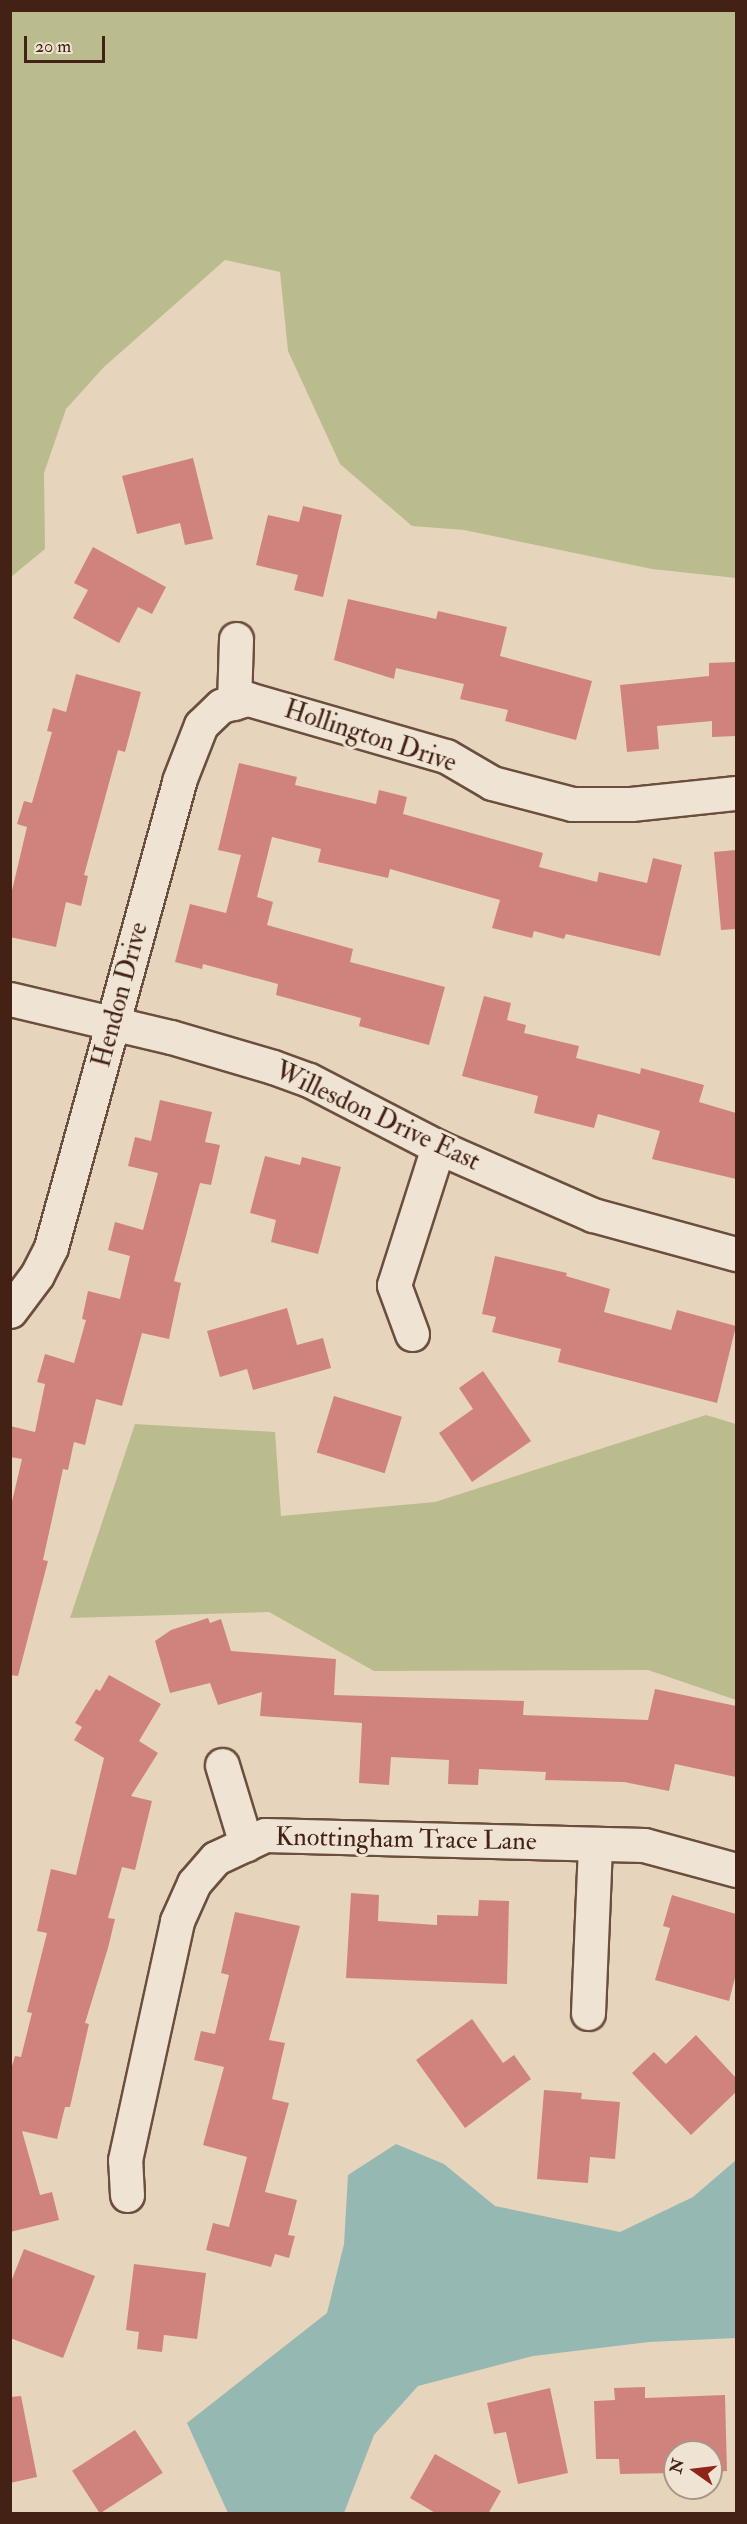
<!DOCTYPE html>
<style>
body{margin:0}
#map{position:relative;width:747px;height:2524px;overflow:hidden;background:#e6d5bc;font-family:"IM FELL Double Pica",serif}
div>[style]{position:absolute}
.green>*{inset:0;background:#bbbc8d}
.water>*{inset:0;background:#96b8b3}
.building>*{inset:0;background:#d0837d;transform-origin:0 0}
.roads{filter:drop-shadow(2px 0 #6c4e3e) drop-shadow(-2px 0 #6c4e3e) drop-shadow(0 2px #6c4e3e) drop-shadow(0 -2px #6c4e3e)}
.street>*{height:33px;margin:-16.5px;padding:0 16.5px;transform-origin:16.5px;border-radius:16.5px;background:#efe4d3}
span{translate:-50% -50%;white-space:nowrap;text-align:center;line-height:1.15;-webkit-text-stroke:6px #efe4d3;paint-order:stroke}
.street-label{font-size:26px;color:#432114}
.frame{position:absolute;inset:0;border:12px solid #432114;pointer-events:none}
.north{position:absolute;left:663px;top:2440px;width:60px;height:60px;box-sizing:border-box;background:#efe4d3;border:2px solid #aa9687;border-radius:50%;rotate:284deg;font-size:16px;font-weight:700;line-height:24px;text-align:center;color:#432114}
.north::after{content:'';display:block;margin:auto;width:21px;height:27px;background:#8f2418;clip-path:polygon(50% 0,100% 100%,50% 72%,0 100%)}
.scale{position:absolute;left:24px;top:36px;width:81px;height:27px;box-sizing:border-box;border:3px solid #432114;border-top:0;padding-left:8px;font-size:18px;line-height:21px;white-space:nowrap;color:#432114;-webkit-text-stroke:4px #efe4d3;paint-order:stroke}
</style>
<div id="map">
<div class="green">
<div style="clip-path:polygon(11px 10px,736px 11px,736px 578px,652px 569px,464px 530px,412px 526px,340px 464px,288px 351px,280px 272px,225px 260px,104px 367px,66px 409px,44px 473px,45px 549px,11px 577px)"></div>
<div style="clip-path:polygon(706px 1415px,736px 1424px,736px 1700px,648px 1670px,374px 1671px,269px 1612px,70px 1618px,135px 1424px,275px 1432px,281px 1516px,435px 1502px)"></div>
</div>
<div class="water">
<div style="clip-path:polygon(396px 2144px,444px 2164px,495px 2206px,620px 2232px,693px 2197px,736px 2160px,736px 2338px,649px 2342px,533px 2356px,418px 2386px,374px 2435px,344px 2513px,228px 2513px,187px 2423px,327px 2313px,344px 2244px,348px 2175px)"></div>
</div>
<div class="building">
<div style="clip-path:polygon(193px 458px,213px 539px,185px 545px,180px 523px,137px 534px,122px 476px)"></div>
<div style="clip-path:polygon(303px 506px,342px 515px,323px 597px,294px 590px,298px 575px,256px 565px,268px 515px,299px 522px)"></div>
<div style="clip-path:polygon(93px 547px,166px 587px,152px 614px,138px 607px,119px 643px,73px 618px,88px 590px,74px 583px)"></div>
<div style="clip-path:polygon(348px 599px,436px 619px,438px 611px,507px 627px,500px 656px,592px 681px,576px 740px,505px 721px,508px 710px,460px 699px,464px 684px,396px 668px,394px 679px,334px 660px)"></div>
<div style="clip-path:polygon(736px 662px,736px 736px,712px 737px,712px 721px,657px 726px,659px 749px,627px 752px,620px 685px,709px 676px,709px 663px)"></div>
<div style="clip-path:polygon(76px 674px,141px 692px,125px 752px,118px 750px,84px 875px,88px 876px,81px 906px,66px 902px,56px 947px,10px 937px,10px 899px,27px 827px,17px 824px,24px 801px,32px 803px,52px 732px,47px 731px,53px 708px,66px 712px)"></div>
<div style="clip-path:polygon(239px 763px,297px 777px,295px 785px,376px 804px,379px 790px,407px 797px,403px 814px,543px 853px,539px 867px,597px 882px,599px 872px,647px 883px,653px 858px,682px 865px,660px 956px,566px 934px,564px 939px,534px 931px,532px 938px,492px 928px,500px 900px,390px 869px,388px 878px,318px 862px,321px 849px,272px 837px,257px 897px,273px 902px,267px 925px,353px 949px,350px 962px,445px 987px,429px 1045px,359px 1026px,361px 1018px,276px 995px,278px 984px,203px 964px,202px 969px,175px 962px,190px 904px,226px 913px,241px 855px,218px 850px)"></div>
<div style="clip-path:polygon(736px 850px,736px 929px,721px 930px,714px 852px)"></div>
<div style="clip-path:polygon(484px 996px,511px 1003px,507px 1020px,526px 1025px,524px 1033px,579px 1046px,576px 1058px,640px 1074px,641px 1068px,704px 1085px,699px 1102px,736px 1113px,736px 1179px,652px 1159px,660px 1131px,598px 1114px,594px 1128px,534px 1113px,538px 1096px,462px 1076px)"></div>
<div style="clip-path:polygon(160px 1100px,212px 1112px,205px 1142px,220px 1145px,211px 1185px,200px 1183px,174px 1281px,181px 1283px,169px 1339px,142px 1333px,122px 1406px,96px 1399px,85px 1445px,74px 1442px,68px 1470px,63px 1469px,43px 1560px,48px 1561px,18px 1676px,10px 1675px,10px 1510px,22px 1459px,10px 1457px,10px 1426px,35px 1432px,45px 1384px,37px 1382px,45px 1354px,74px 1363px,86px 1320px,82px 1319px,88px 1291px,120px 1299px,130px 1256px,108px 1250px,115px 1222px,143px 1230px,158px 1173px,128px 1166px,135px 1137px,151px 1141px)"></div>
<div style="clip-path:polygon(265px 1156px,300px 1165px,302px 1157px,341px 1167px,318px 1254px,271px 1242px,276px 1220px,250px 1213px)"></div>
<div style="clip-path:polygon(495px 1256px,567px 1273px,566px 1276px,610px 1289px,604px 1312px,671px 1330px,677px 1310px,736px 1326px,717px 1403px,558px 1362px,561px 1349px,492px 1332px,496px 1317px,482px 1314px)"></div>
<div style="clip-path:polygon(287px 1308px,297px 1345px,323px 1338px,331px 1368px,253px 1390px,247px 1369px,220px 1377px,207px 1331px)"></div>
<div style="clip-path:polygon(483px 1371px,531px 1441px,472px 1482px,439px 1433px,473px 1409px,459px 1388px)"></div>
<div style="left:334px;top:1396px;width:71px;height:59px;rotate:17deg"></div>
<div style="clip-path:polygon(208px 1618px,210px 1623px,221px 1619px,231px 1651px,336px 1659px,334px 1695px,524px 1701px,523px 1715px,648px 1720px,655px 1689px,736px 1706px,736px 1777px,675px 1764px,669px 1791px,624px 1782px,545px 1780px,546px 1772px,479px 1769px,478px 1785px,448px 1784px,449px 1760px,391px 1757px,389px 1785px,359px 1783px,362px 1723px,260px 1716px,262px 1692px,218px 1705px,210px 1683px,170px 1693px,155px 1641px,171px 1630px)"></div>
<div style="clip-path:polygon(109px 1675px,161px 1704px,139px 1741px,158px 1753px,131px 1796px,152px 1801px,135px 1870px,122px 1867px,108px 1918px,115px 1919px,108px 1948px,85px 2023px,89px 2024px,70px 2107px,65px 2107px,57px 2139px,22px 2131px,40px 2195px,52px 2192px,59px 2220px,10px 2232px,10px 2073px,15px 2056px,21px 2057px,32px 2013px,27px 2012px,47px 1933px,37px 1931px,51px 1869px,76px 1875px,104px 1758px,74px 1740px,82px 1727px,75px 1723px,96px 1689px,100px 1691px)"></div>
<div style="clip-path:polygon(351px 1893px,379px 1895px,378px 1921px,437px 1925px,437px 1915px,478px 1916px,479px 1900px,509px 1901px,507px 1984px,346px 1978px)"></div>
<div style="clip-path:polygon(672px 1895px,736px 1914px,736px 1974px,729px 2001px,655px 1980px,670px 1928px,663px 1926px)"></div>
<div style="clip-path:polygon(235px 1912px,300px 1926px,269px 2040px,285px 2043px,272px 2099px,289px 2103px,265px 2192px,297px 2200px,288px 2235px,295px 2236px,289px 2258px,275px 2254px,271px 2267px,206px 2250px,213px 2223px,229px 2227px,247px 2157px,203px 2145px,224px 2067px,194px 2060px,201px 2031px,215px 2034px,229px 1975px,221px 1973px)"></div>
<div style="clip-path:polygon(472px 2019px,503px 2063px,514px 2055px,531px 2079px,465px 2128px,416px 2060px)"></div>
<div style="clip-path:polygon(696px 2035px,736px 2078px,736px 2092px,691px 2135px,632px 2073px,654px 2052px,666px 2064px)"></div>
<div style="clip-path:polygon(544px 2090px,582px 2093px,581px 2099px,620px 2102px,615px 2159px,590px 2157px,588px 2183px,537px 2179px)"></div>
<div style="clip-path:polygon(24px 2249px,95px 2276px,63px 2358px,10px 2338px,10px 2284px)"></div>
<div style="clip-path:polygon(134px 2264px,206px 2273px,197px 2339px,164px 2335px,162px 2352px,137px 2349px,139px 2332px,126px 2330px)"></div>
<div style="clip-path:polygon(645px 2387px,645px 2398px,725px 2395px,727px 2471px,711px 2472px,711px 2452px,675px 2452px,675px 2473px,620px 2474px,619px 2459px,596px 2459px,594px 2401px,615px 2400px,614px 2388px)"></div>
<div style="clip-path:polygon(550px 2388px,568px 2473px,518px 2484px,506px 2432px,494px 2434px,487px 2403px)"></div>
<div style="clip-path:polygon(21px 2396px,37px 2477px,10px 2483px,10px 2397px)"></div>
<div style="left:135px;top:2430px;width:51px;height:75px;rotate:57deg"></div>
<div style="clip-path:polygon(435px 2454px,501px 2491px,488px 2514px,437px 2514px,410px 2498px)"></div>
</div>
<div class="roads">
<div class="street">
<div style="left:234px;top:703px;width:64px;rotate:-88.2deg"></div>
<div style="left:10px;top:999px;width:165px;rotate:13.3deg"></div>
<div style="left:171px;top:1037px;width:106px;rotate:16.4deg"></div>
<div style="left:273px;top:1067px;width:38px;rotate:20deg"></div>
<div style="left:309px;top:1080px;width:145px;rotate:27.4deg"></div>
<div style="left:438px;top:1147px;width:169px;rotate:23.7deg"></div>
<div style="left:593px;top:1215px;width:148px;rotate:15.3deg"></div>
<div style="left:10px;top:1311px;width:45px;rotate:-53.1deg"></div>
<div style="left:37px;top:1275px;width:31px;rotate:-63deg"></div>
<div style="left:51px;top:1247px;width:483px;rotate:-74.6deg"></div>
<div style="left:179px;top:781px;width:60px;rotate:-68.6deg"></div>
<div style="left:201px;top:725px;width:28px;rotate:-44deg"></div>
<div style="left:221px;top:706px;width:28px;rotate:-15deg"></div>
<div style="left:248px;top:699px;width:206px;rotate:16.1deg"></div>
<div style="left:446px;top:756px;width:53px;rotate:30.4deg"></div>
<div style="left:492px;top:783px;width:83px;rotate:14.7deg"></div>
<div style="left:572px;top:804px;width:59px"></div>
<div style="left:631px;top:804px;width:106px;rotate:-6deg"></div>
<div style="left:412px;top:1334px;width:52px;rotate:-110.2deg"></div>
<div style="left:394px;top:1285px;width:145px;rotate:-72.3deg"></div>
<div style="left:222px;top:1765px;width:83px;rotate:73.1deg"></div>
<div style="left:588px;top:2013px;width:169px;rotate:-87.6deg"></div>
<div style="left:127px;top:2195px;width:35px;rotate:-93deg"></div>
<div style="left:125px;top:2160px;width:245px;rotate:-77.7deg"></div>
<div style="left:177px;top:1921px;width:42px;rotate:-65.9deg"></div>
<div style="left:194px;top:1883px;width:33px;rotate:-49deg"></div>
<div style="left:216px;top:1858px;width:54px;rotate:-25.1deg"></div>
<div style="left:265px;top:1835px;width:379px;rotate:1.5deg"></div>
<div style="left:644px;top:1845px;width:95px;rotate:15.2deg"></div>
</div>
</div>
<div class="street-label">
<span style="left:370px;top:737px;rotate:18deg">Hollington Drive</span>
<span style="left:121px;top:995px;rotate:-75deg">Hendon Drive</span>
<span style="left:377px;top:1117px;rotate:25deg">Willesdon Drive East</span>
<span style="left:406px;top:1840px;rotate:1deg">Knottingham Trace Lane</span>
</div>
<div class="frame"></div>
<div class="north">N</div>
<div class="scale">20 m</div>
</div>
